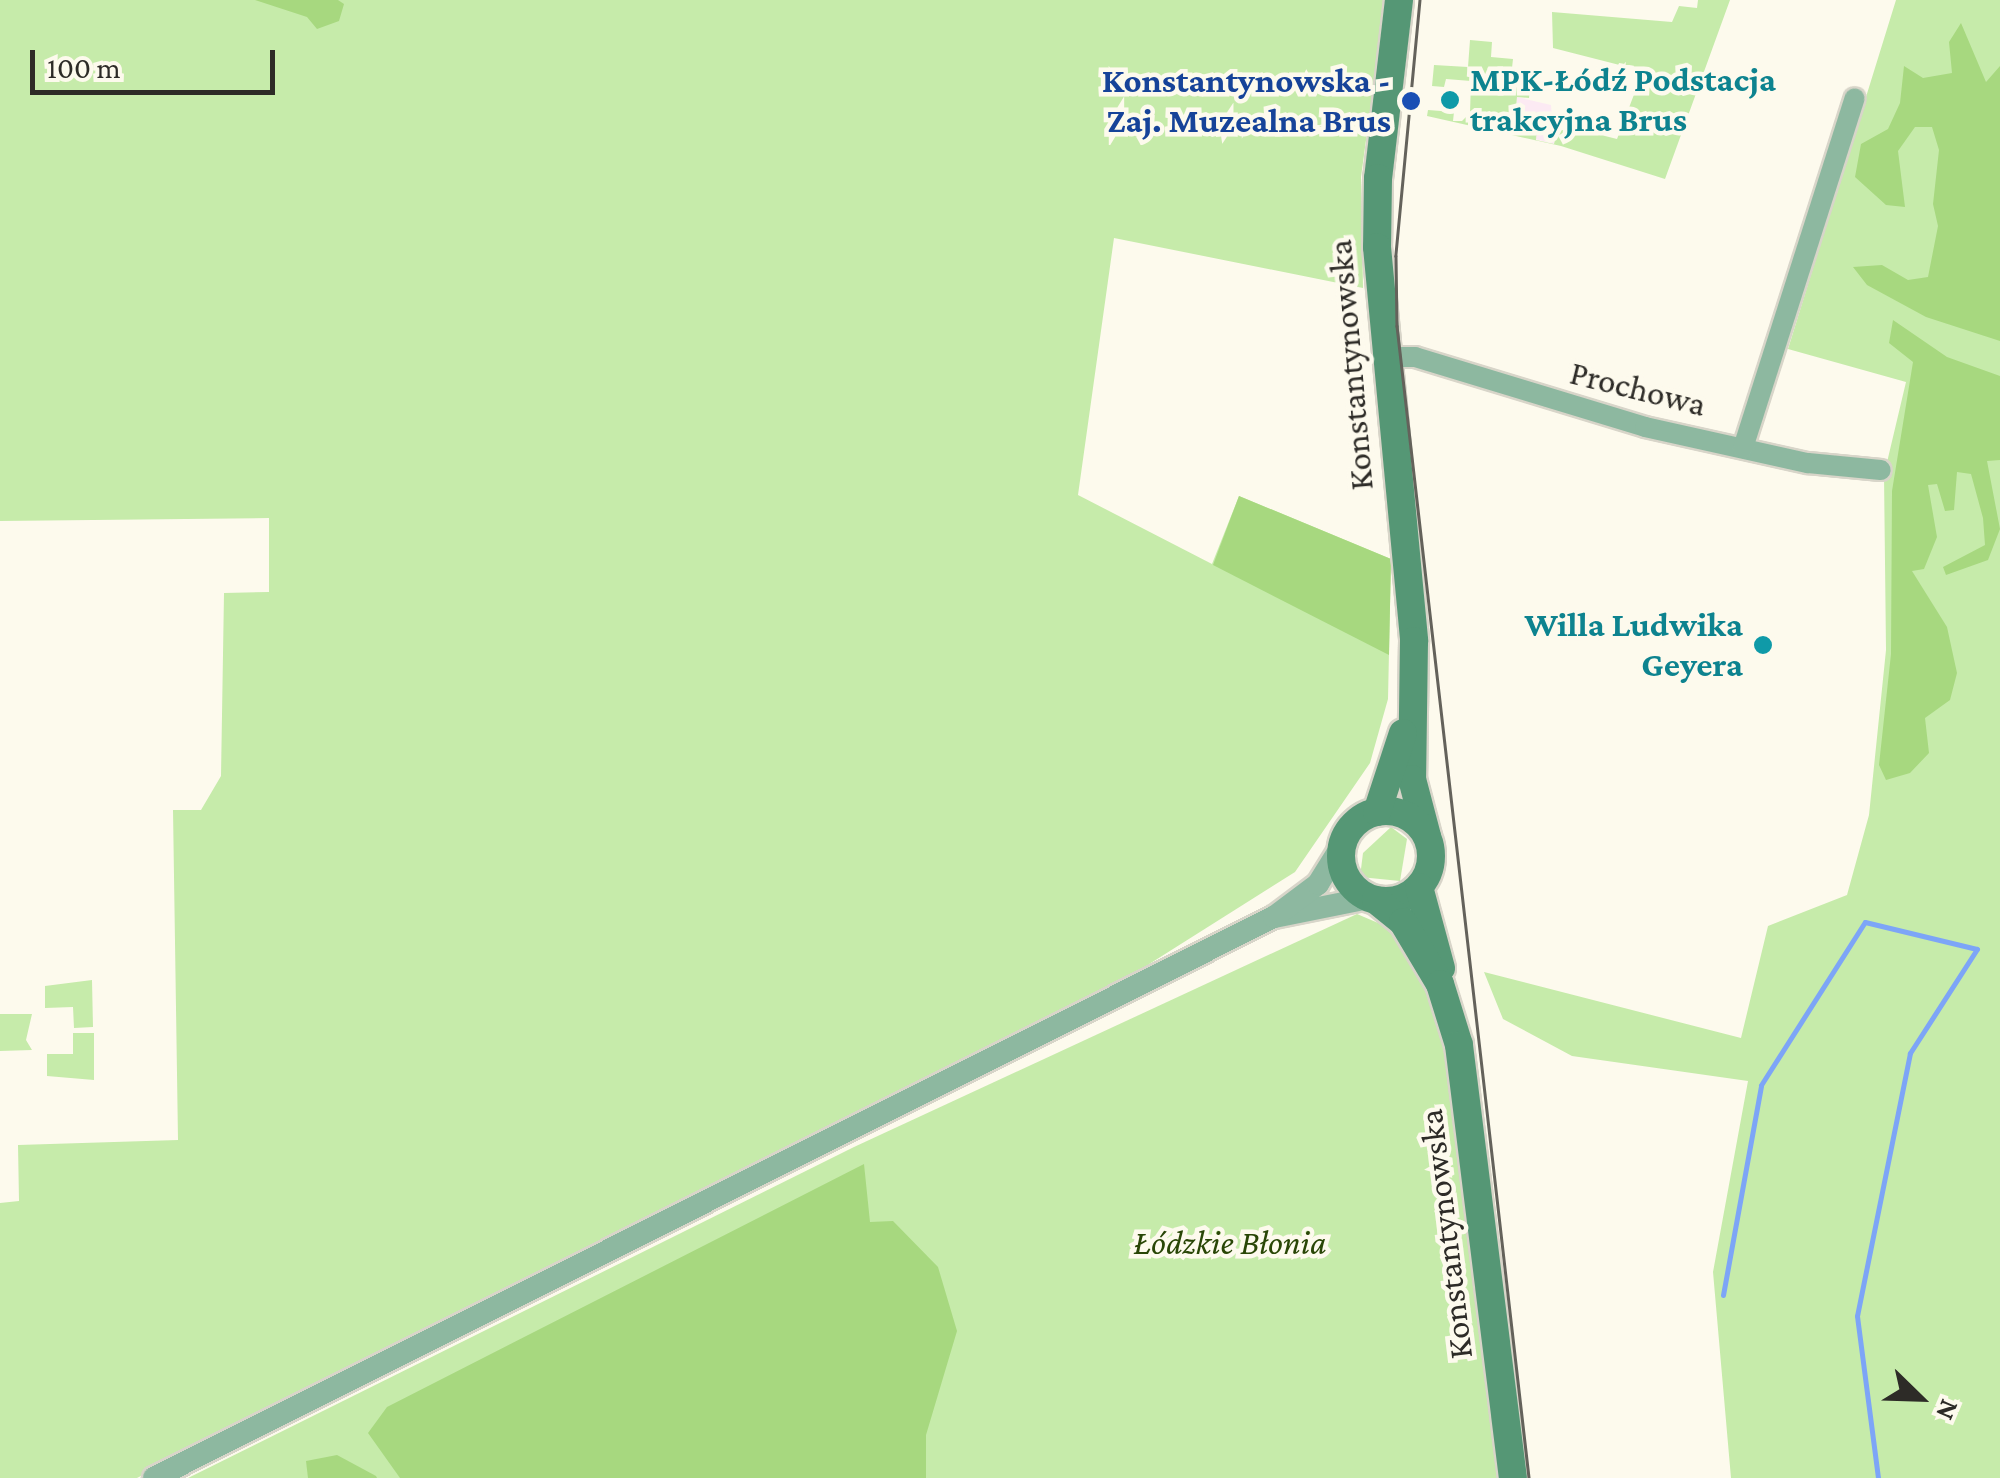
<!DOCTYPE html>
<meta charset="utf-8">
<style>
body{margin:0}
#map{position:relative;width:2000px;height:1478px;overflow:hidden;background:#fdfaed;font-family:"Crimson Pro",serif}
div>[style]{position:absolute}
.industrial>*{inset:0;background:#fceaf3}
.green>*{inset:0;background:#c6ebaa}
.forest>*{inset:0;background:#a7d87f}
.stream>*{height:5px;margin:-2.5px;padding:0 2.5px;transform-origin:2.5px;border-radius:2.5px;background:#7da5f7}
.roads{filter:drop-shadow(2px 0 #d8d5c9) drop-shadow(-2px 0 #d8d5c9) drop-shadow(0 2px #d8d5c9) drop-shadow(0 -2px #d8d5c9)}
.minor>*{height:20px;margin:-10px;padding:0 10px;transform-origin:10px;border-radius:10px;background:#8db8a0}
.tertiary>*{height:22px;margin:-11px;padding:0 11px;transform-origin:11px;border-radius:11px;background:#8db8a0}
.secondary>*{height:28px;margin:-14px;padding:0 14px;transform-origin:14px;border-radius:14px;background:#559775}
.secondary>.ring{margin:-14px;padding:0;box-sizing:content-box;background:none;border:28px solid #559775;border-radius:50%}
.tram>*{height:2.5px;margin:-1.25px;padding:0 1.25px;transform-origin:1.25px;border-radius:1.25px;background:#64625b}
.dots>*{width:28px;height:28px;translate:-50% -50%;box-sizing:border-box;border:5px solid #fdfaed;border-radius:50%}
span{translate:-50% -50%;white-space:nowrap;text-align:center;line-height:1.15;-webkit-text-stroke:9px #fdfaed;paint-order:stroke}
.culture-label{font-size:35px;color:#0d838f;font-weight:700}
.left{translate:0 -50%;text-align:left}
.right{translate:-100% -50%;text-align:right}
.transit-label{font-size:35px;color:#164399;font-weight:700}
.street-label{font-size:35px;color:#2d2b27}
.park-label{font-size:35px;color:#294606;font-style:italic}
.north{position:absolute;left:1870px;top:1348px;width:100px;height:100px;-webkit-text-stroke:8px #fdfaed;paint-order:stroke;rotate:113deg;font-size:28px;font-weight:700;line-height:40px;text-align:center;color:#2d2b27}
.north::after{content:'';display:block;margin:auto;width:35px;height:45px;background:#2d2b27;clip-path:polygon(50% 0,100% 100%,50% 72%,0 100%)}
.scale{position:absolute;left:30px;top:50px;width:245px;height:45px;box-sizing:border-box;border:5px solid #2d2b27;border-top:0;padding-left:12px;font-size:30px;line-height:35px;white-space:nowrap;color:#2d2b27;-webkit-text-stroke:8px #fdfaed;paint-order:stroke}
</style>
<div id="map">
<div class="industrial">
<div style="clip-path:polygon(1517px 97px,1551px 105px,1554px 144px,1535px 139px,1538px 126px,1514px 127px)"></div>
</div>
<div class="green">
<div style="clip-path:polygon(0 0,1385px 0,1361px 177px,1363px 288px,1114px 238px,1078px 495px,1212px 564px,1239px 496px,1391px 559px,1388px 699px,1370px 763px,1295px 872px,1097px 997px,137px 1478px,0 1478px,0 1203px,19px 1201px,18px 1145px,178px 1140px,173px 810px,201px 810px,221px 776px,224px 593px,269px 592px,269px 518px,0 521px)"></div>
<div style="clip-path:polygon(1698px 0,1730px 0,1665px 179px,1561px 146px,1427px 116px,1428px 110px,1454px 112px,1453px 121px,1462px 121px,1470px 113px,1471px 81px,1446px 79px,1444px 87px,1432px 86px,1434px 65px,1468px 67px,1470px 40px,1492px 42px,1491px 57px,1513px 59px,1512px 68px,1532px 71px,1529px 98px,1517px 97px,1514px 127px,1522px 127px,1524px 112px,1538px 113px,1536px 140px,1554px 144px,1557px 131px,1573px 128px,1617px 139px,1643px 71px,1553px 48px,1552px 12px,1672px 22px,1679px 6px,1697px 8px)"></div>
<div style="clip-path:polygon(1896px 0,2000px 0,2000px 1478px,1731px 1478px,1713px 1272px,1748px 1081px,1572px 1056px,1503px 1019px,1484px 972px,1741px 1038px,1768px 926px,1847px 895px,1869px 815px,1886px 650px,1884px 475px,1906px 382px,1788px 349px)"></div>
<div style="clip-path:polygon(1391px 827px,1407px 839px,1400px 881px,1360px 877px,1363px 853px)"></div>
<div style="clip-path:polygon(1357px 914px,1397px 931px,1412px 950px,1444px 1039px,1501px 1478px,188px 1478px,854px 1147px)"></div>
<div style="clip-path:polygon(92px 980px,93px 1027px,74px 1028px,73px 1007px,45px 1008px,45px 986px)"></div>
<div style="clip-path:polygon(0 1014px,32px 1014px,26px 1040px,32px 1050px,0 1051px)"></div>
<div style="clip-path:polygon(73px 1033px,94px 1033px,94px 1080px,47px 1076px,47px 1054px,73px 1054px)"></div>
</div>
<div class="forest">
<div style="clip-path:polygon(255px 0,338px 0,344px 4px,339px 21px,317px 29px,307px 17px)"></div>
<div style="clip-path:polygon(1961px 23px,1986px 82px,2000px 66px,2000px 341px,1926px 317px,1867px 285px,1853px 267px,1882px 265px,1908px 280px,1928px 277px,1938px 226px,1933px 204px,1939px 150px,1932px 127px,1915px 127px,1898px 151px,1905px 207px,1886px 205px,1855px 177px,1861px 144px,1888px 129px,1900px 103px,1904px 66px,1923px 78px,1952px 73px,1949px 42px)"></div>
<div style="clip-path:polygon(1893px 320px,1947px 357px,2000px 376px,2000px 460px,1987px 461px,2000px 529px,1988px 560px,1946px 575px,1943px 567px,1985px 545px,1983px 518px,1971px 474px,1957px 472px,1954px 510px,1945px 511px,1937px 484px,1928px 485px,1937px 537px,1924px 569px,1912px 571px,1947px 627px,1957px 673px,1950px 700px,1925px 718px,1929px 753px,1910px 773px,1886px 780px,1879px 765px,1891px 654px,1892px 491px,1913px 362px,1889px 343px)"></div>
<div style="clip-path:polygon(1239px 496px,1391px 559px,1389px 655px,1213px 565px)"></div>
<div style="clip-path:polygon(864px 1164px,870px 1222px,893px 1221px,938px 1267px,957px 1331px,926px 1435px,926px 1478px,400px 1478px,368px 1433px,387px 1407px)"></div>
<div style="clip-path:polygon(337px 1455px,376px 1476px,377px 1478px,308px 1478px,306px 1461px)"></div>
</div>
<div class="stream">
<div style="left:1723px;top:1295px;width:213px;rotate:-79.7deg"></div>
<div style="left:1761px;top:1085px;width:193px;rotate:-57.5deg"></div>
<div style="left:1865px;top:922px;width:115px;rotate:13.6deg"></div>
<div style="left:1977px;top:949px;width:124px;rotate:122.8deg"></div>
<div style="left:1910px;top:1053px;width:268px;rotate:101.4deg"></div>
<div style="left:1857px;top:1316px;width:163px;rotate:82.6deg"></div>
</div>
<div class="roads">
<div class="minor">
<div style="left:1383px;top:357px;width:32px"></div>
<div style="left:1415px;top:357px;width:240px;rotate:16.9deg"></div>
<div style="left:1645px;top:427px;width:167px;rotate:12.5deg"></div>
<div style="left:1808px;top:463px;width:73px;rotate:5.5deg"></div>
<div style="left:1743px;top:448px;width:367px;rotate:-72.3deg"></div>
</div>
<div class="tertiary">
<div style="left:1274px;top:917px;width:97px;rotate:-11.3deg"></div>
<div style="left:154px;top:1478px;width:1253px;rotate:-26.61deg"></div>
<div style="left:1274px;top:917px;width:55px;rotate:-36.9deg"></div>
<div style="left:1318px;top:884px;width:47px;rotate:-58deg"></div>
</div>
<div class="secondary">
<div style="left:1399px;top:0;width:179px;rotate:96.7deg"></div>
<div style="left:1378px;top:178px;width:69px;rotate:90.8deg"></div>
<div style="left:1377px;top:247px;width:396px;rotate:84.6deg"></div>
<div style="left:1414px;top:641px;width:138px;rotate:90.8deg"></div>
<div style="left:1412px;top:779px;width:59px;rotate:75.3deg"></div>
<div class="ring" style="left:1341px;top:811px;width:62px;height:62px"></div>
<div style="left:1377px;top:812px;width:83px;rotate:-71.8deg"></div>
<div style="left:1419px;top:887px;width:84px;rotate:74.8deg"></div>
<div style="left:1376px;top:900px;width:35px;rotate:39deg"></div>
<div style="left:1403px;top:922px;width:72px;rotate:59.2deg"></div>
<div style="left:1440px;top:984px;width:64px;rotate:72.7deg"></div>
<div style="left:1459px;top:1045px;width:436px;rotate:82.9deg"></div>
</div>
</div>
<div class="tram">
<div style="left:1420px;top:0;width:257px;rotate:95.4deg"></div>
<div style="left:1396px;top:256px;width:70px;rotate:89.2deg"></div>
<div style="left:1397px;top:326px;width:1160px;rotate:83.46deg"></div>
</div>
<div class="dots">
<div style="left:1450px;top:100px;background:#0f9aa8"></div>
<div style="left:1411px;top:101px;background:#1a4fb4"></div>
<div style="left:1763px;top:645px;background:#0f9aa8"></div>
</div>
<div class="culture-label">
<span class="left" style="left:1470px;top:100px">MPK-Łódź Podstacja<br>trakcyjna Brus</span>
<span class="right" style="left:1743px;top:645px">Willa Ludwika<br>Geyera</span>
</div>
<div class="transit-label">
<span class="right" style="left:1391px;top:101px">Konstantynowska -<br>Zaj. Muzealna Brus</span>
</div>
<div class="street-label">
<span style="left:1351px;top:365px;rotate:-95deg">Konstantynowska</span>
<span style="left:1638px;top:389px;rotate:14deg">Prochowa</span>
<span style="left:1446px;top:1234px;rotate:-97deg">Konstantynowska</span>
</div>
<div class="park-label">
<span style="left:1230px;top:1243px">Łódzkie Błonia</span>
</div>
<div class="north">N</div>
<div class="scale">100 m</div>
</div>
